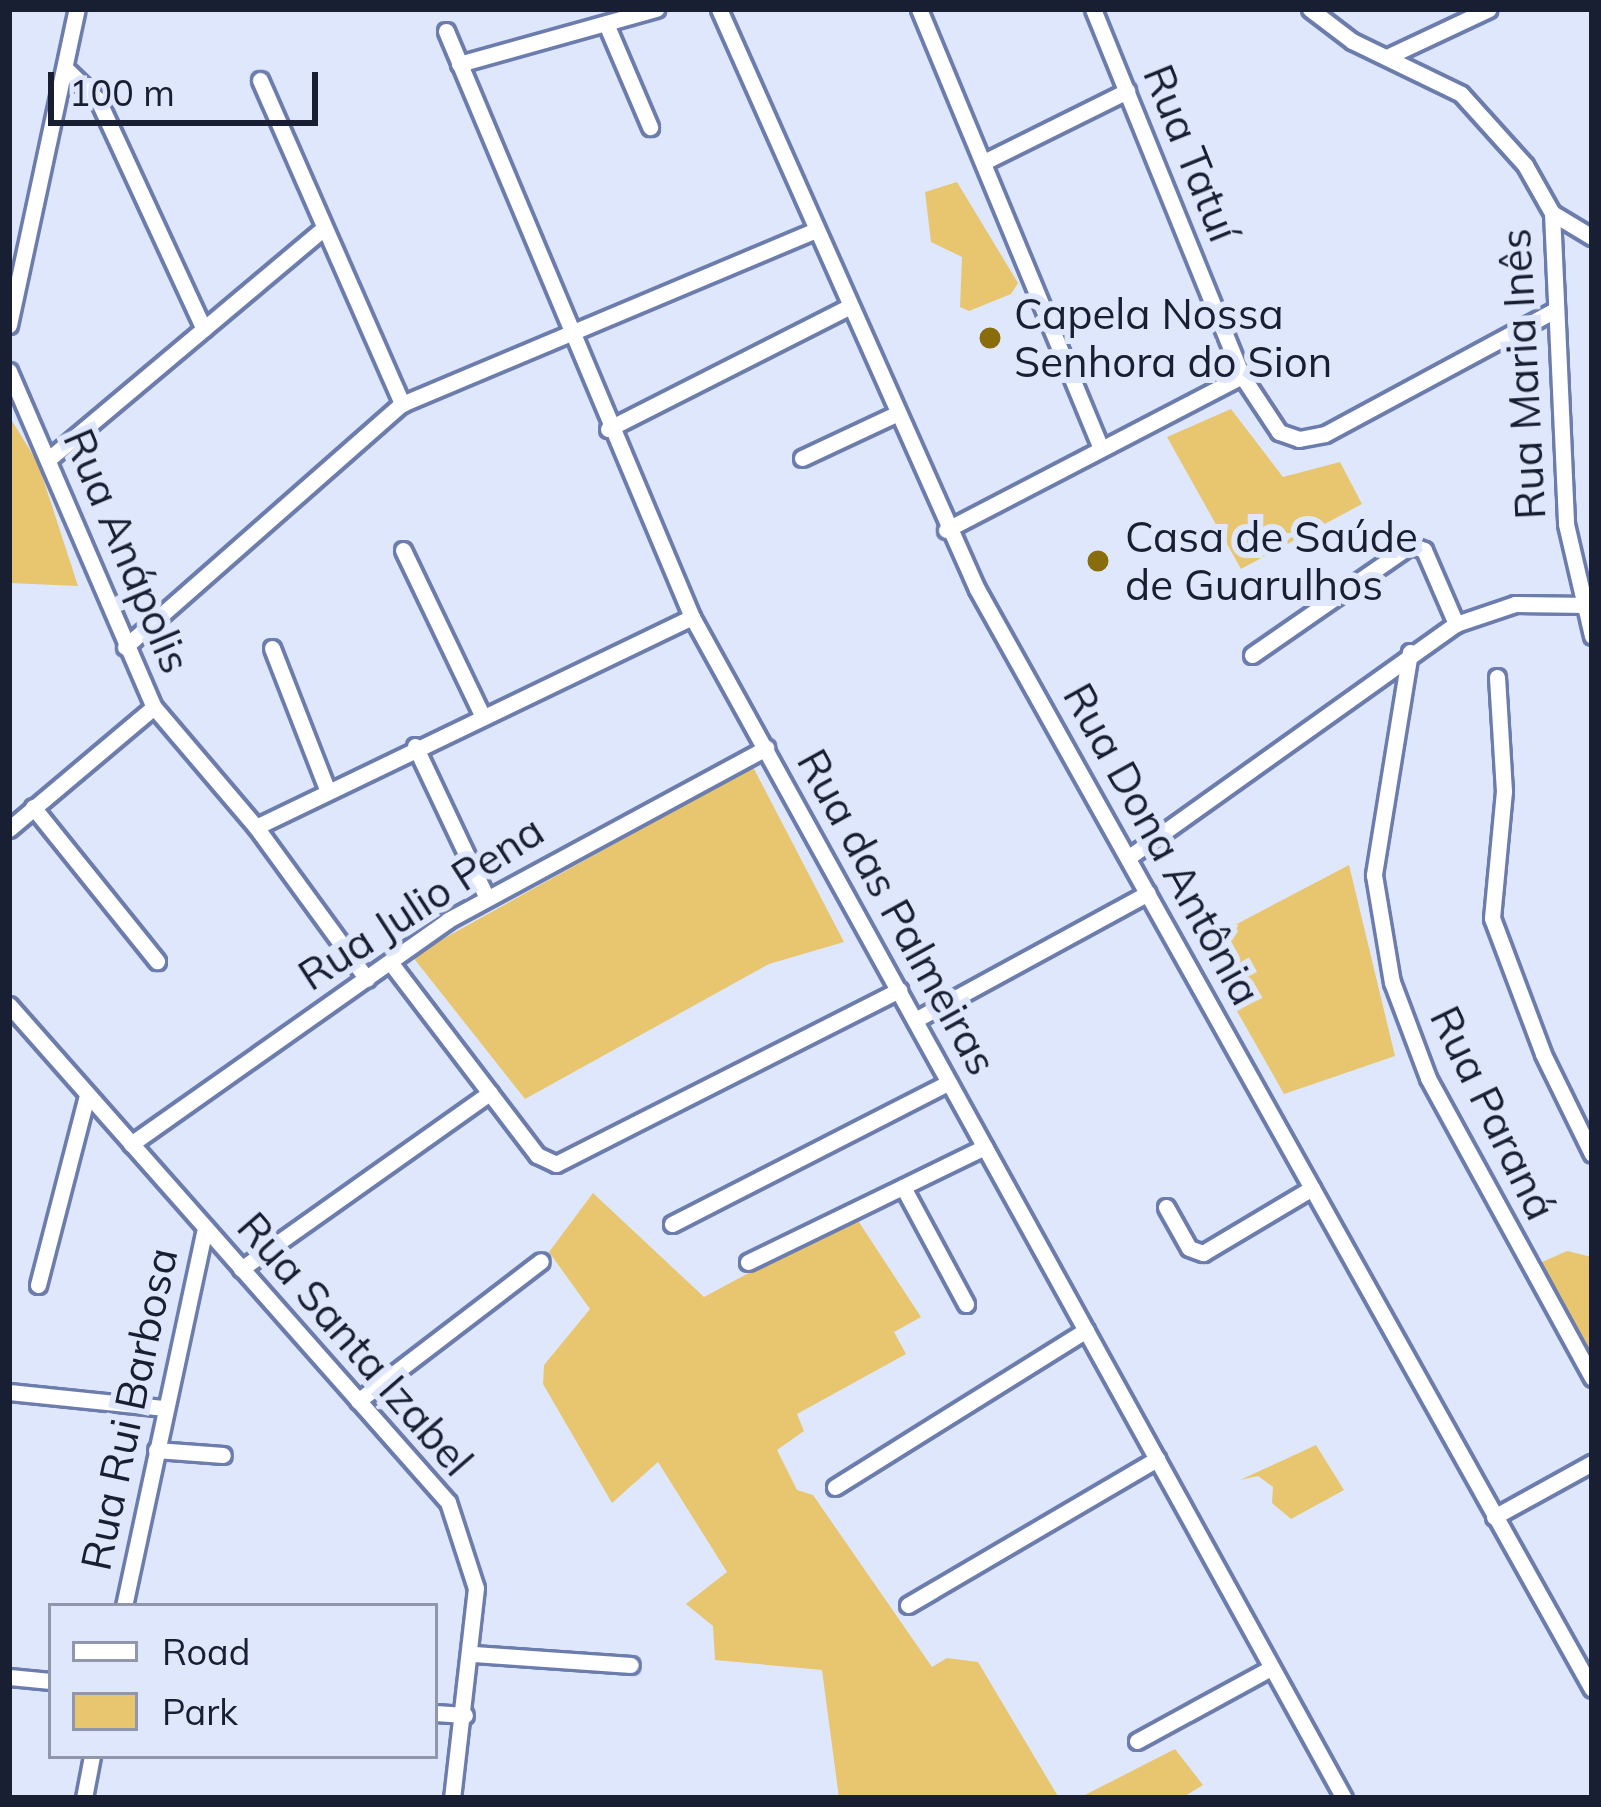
<!DOCTYPE html>
<meta charset="utf-8">
<style>
body{margin:0}
#map{position:relative;width:1601px;height:1807px;overflow:hidden;background:#dfe7fd;font-family:Mulish,sans-serif}
div>[style]{position:absolute}
.green>*{inset:0;background:#e7c66f}
.roads{filter:drop-shadow(3px 0 #6c7dad) drop-shadow(-3px 0 #6c7dad) drop-shadow(0 3px #6c7dad) drop-shadow(0 -3px #6c7dad)}
.street>*{height:15px;margin:-7.5px;padding:0 7.5px;transform-origin:7.5px;border-radius:7.5px;background:#fff}
.dots>*{width:33px;height:33px;translate:-50% -50%;box-sizing:border-box;border:6px solid #dfe7fd;border-radius:50%}
span{translate:-50% -50%;white-space:nowrap;text-align:center;line-height:1.15;-webkit-text-stroke:12px #dfe7fd;paint-order:stroke}
.street-label{font-size:42px;color:#191f33}
.poi-label{font-size:42px;color:#191f33}
.left{translate:0 -50%;text-align:left}
.frame{position:absolute;inset:0;border:12px solid #191f33;pointer-events:none}
.legend{position:absolute;left:48px;top:1603px;width:390px;height:156px;box-sizing:border-box;background:#dfe7fd;border:3px solid #9097ac;margin:0;padding:15px 21px;list-style:none;font-size:36px;color:#191f33}
.legend li{display:flex;align-items:center;gap:24px;height:60px}
.legend b{width:60px;border:3px solid #9097ac}
.scale{position:absolute;left:48px;top:72px;width:270px;height:54px;box-sizing:border-box;border:6px solid #191f33;border-top:0;padding-left:15px;font-size:36px;line-height:42px;white-space:nowrap;color:#191f33;-webkit-text-stroke:9px #dfe7fd;paint-order:stroke}
</style>
<div id="map">
<div class="green">
<div style="clip-path:polygon(957px 182px,1018px 283px,1011px 294px,969px 311px,960px 307px,962px 257px,931px 242px,925px 192px)"></div>
<div style="clip-path:polygon(1231px 409px,1283px 477px,1340px 462px,1362px 504px,1241px 569px,1167px 437px)"></div>
<div style="clip-path:polygon(9px 416px,38px 463px,78px 586px,9px 583px)"></div>
<div style="clip-path:polygon(753px 767px,844px 942px,769px 964px,525px 1099px,412px 956px)"></div>
<div style="clip-path:polygon(1349px 865px,1395px 1056px,1284px 1094px,1199px 944px)"></div>
<div style="clip-path:polygon(593px 1193px,704px 1297px,855px 1216px,921px 1317px,894px 1332px,906px 1354px,797px 1414px,804px 1431px,777px 1450px,797px 1490px,813px 1495px,932px 1667px,947px 1658px,978px 1662px,1059px 1798px,839px 1798px,822px 1670px,715px 1660px,713px 1626px,686px 1604px,727px 1572px,658px 1462px,612px 1503px,543px 1384px,544px 1365px,590px 1309px,549px 1252px)"></div>
<div style="clip-path:polygon(1567px 1251px,1592px 1257px,1592px 1364px,1540px 1263px)"></div>
<div style="clip-path:polygon(1316px 1445px,1344px 1490px,1291px 1519px,1272px 1503px,1273px 1487px,1258px 1476px,1240px 1480px)"></div>
<div style="clip-path:polygon(1175px 1749px,1203px 1785px,1182px 1798px,1079px 1798px)"></div>
</div>
<div class="roads">
<div class="street">
<div style="left:719px;top:9px;width:635px;rotate:66.02deg"></div>
<div style="left:977px;top:589px;width:1260px;rotate:60.79deg"></div>
<div style="left:919px;top:9px;width:472px;rotate:67.5deg"></div>
<div style="left:1093px;top:9px;width:396px;rotate:67.9deg"></div>
<div style="left:1242px;top:376px;width:67px;rotate:56.5deg"></div>
<div style="left:1279px;top:432px;width:21px;rotate:19deg"></div>
<div style="left:1299px;top:439px;width:26px;rotate:-11deg"></div>
<div style="left:1325px;top:434px;width:259px;rotate:-28.3deg"></div>
<div style="left:1310px;top:9px;width:53px;rotate:37.3deg"></div>
<div style="left:1352px;top:41px;width:121px;rotate:25.9deg"></div>
<div style="left:1461px;top:94px;width:96px;rotate:48deg"></div>
<div style="left:1525px;top:165px;width:55px;rotate:60.6deg"></div>
<div style="left:1552px;top:213px;width:311px;rotate:87.4deg"></div>
<div style="left:1566px;top:524px;width:115px;rotate:76.9deg"></div>
<div style="left:607px;top:26px;width:110px;rotate:66.9deg"></div>
<div style="left:446px;top:31px;width:636px;rotate:67.23deg"></div>
<div style="left:692px;top:617px;width:1349px;rotate:61.1deg"></div>
<div style="left:1389px;top:56px;width:110px;rotate:-25.2deg"></div>
<div style="left:459px;top:64px;width:205px;rotate:-15.6deg"></div>
<div style="left:66px;top:69px;width:45px;rotate:44.1deg"></div>
<div style="left:98px;top:100px;width:252px;rotate:65.2deg"></div>
<div style="left:260px;top:80px;width:354px;rotate:66.3deg"></div>
<div style="left:984px;top:162px;width:160px;rotate:-26.4deg"></div>
<div style="left:1552px;top:213px;width:47px;rotate:31deg"></div>
<div style="left:9px;top:325px;width:323px;rotate:-77.9deg"></div>
<div style="left:9px;top:371px;width:366px;rotate:66.7deg"></div>
<div style="left:154px;top:707px;width:157px;rotate:49.6deg"></div>
<div style="left:256px;top:827px;width:188px;rotate:53.9deg"></div>
<div style="left:608px;top:429px;width:268px;rotate:-26.9deg"></div>
<div style="left:50px;top:458px;width:356px;rotate:-40deg"></div>
<div style="left:802px;top:458px;width:102px;rotate:-25.1deg"></div>
<div style="left:946px;top:530px;width:334px;rotate:-27.5deg"></div>
<div style="left:403px;top:550px;width:181px;rotate:64.4deg"></div>
<div style="left:125px;top:647px;width:368px;rotate:-41.3deg"></div>
<div style="left:402px;top:404px;width:447px;rotate:-22.8deg"></div>
<div style="left:272px;top:648px;width:151px;rotate:68.7deg"></div>
<div style="left:1410px;top:652px;width:226px;rotate:99.2deg"></div>
<div style="left:1374px;top:875px;width:109px;rotate:80.5deg"></div>
<div style="left:1392px;top:982px;width:103px;rotate:69.4deg"></div>
<div style="left:1428px;top:1078px;width:342px;rotate:61.3deg"></div>
<div style="left:1252px;top:655px;width:193px;rotate:-34.7deg"></div>
<div style="left:1411px;top:545px;width:14px;rotate:21deg"></div>
<div style="left:1424px;top:550px;width:81px;rotate:66.6deg"></div>
<div style="left:1497px;top:677px;width:114px;rotate:86.5deg"></div>
<div style="left:1504px;top:791px;width:128px;rotate:95.4deg"></div>
<div style="left:1492px;top:918px;width:145px;rotate:69.4deg"></div>
<div style="left:1543px;top:1054px;width:111px;rotate:63.9deg"></div>
<div style="left:415px;top:746px;width:168px;rotate:64.7deg"></div>
<div style="left:33px;top:807px;width:198px;rotate:51.2deg"></div>
<div style="left:256px;top:827px;width:484px;rotate:-25.7deg"></div>
<div style="left:9px;top:829px;width:189px;rotate:-40.1deg"></div>
<div style="left:1129px;top:857px;width:402px;rotate:-35.5deg"></div>
<div style="left:1456px;top:624px;width:62px;rotate:-18.7deg"></div>
<div style="left:1515px;top:604px;width:74px;rotate:0.8deg"></div>
<div style="left:390px;top:962px;width:243px;rotate:52.7deg"></div>
<div style="left:537px;top:1155px;width:21px;rotate:25deg"></div>
<div style="left:556px;top:1164px;width:385px;rotate:-26.9deg"></div>
<div style="left:9px;top:1005px;width:663px;rotate:48.55deg"></div>
<div style="left:448px;top:1502px;width:90px;rotate:72deg"></div>
<div style="left:476px;top:1588px;width:211px;rotate:96.5deg"></div>
<div style="left:915px;top:1020px;width:265px;rotate:-28.6deg"></div>
<div style="left:131px;top:1144px;width:388px;rotate:-35.2deg"></div>
<div style="left:448px;top:920px;width:362px;rotate:-28.4deg"></div>
<div style="left:903px;top:1187px;width:133px;rotate:61.7deg"></div>
<div style="left:1166px;top:1207px;width:47px;rotate:60.7deg"></div>
<div style="left:1189px;top:1248px;width:15px;rotate:20deg"></div>
<div style="left:1203px;top:1253px;width:127px;rotate:-30.8deg"></div>
<div style="left:672px;top:1224px;width:311px;rotate:-27.1deg"></div>
<div style="left:748px;top:1262px;width:263px;rotate:-25.9deg"></div>
<div style="left:241px;top:1269px;width:305px;rotate:-35.3deg"></div>
<div style="left:38px;top:1285px;width:196px;rotate:-75.5deg"></div>
<div style="left:9px;top:1392px;width:157px;rotate:5.9deg"></div>
<div style="left:358px;top:1401px;width:230px;rotate:-37.4deg"></div>
<div style="left:156px;top:1450px;width:67px;rotate:4.3deg"></div>
<div style="left:835px;top:1487px;width:296px;rotate:-32deg"></div>
<div style="left:1494px;top:1517px;width:112px;rotate:-28.9deg"></div>
<div style="left:908px;top:1605px;width:289px;rotate:-30.4deg"></div>
<div style="left:124px;top:1606px;width:387px;rotate:-77.9deg"></div>
<div style="left:474px;top:1654px;width:157px;rotate:4deg"></div>
<div style="left:9px;top:1677px;width:42px;rotate:5.4deg"></div>
<div style="left:435px;top:1713px;width:30px;rotate:4deg"></div>
<div style="left:1137px;top:1741px;width:153px;rotate:-28.6deg"></div>
<div style="left:84px;top:1798px;width:43px;rotate:-79.2deg"></div>
</div>
</div>
<div class="dots">
<div style="left:990px;top:338px;background:#896c0b"></div>
<div style="left:1098px;top:561px;background:#896c0b"></div>
</div>
<div class="street-label">
<span style="left:1191px;top:153px;rotate:68deg">Rua Tatuí</span>
<span style="left:1523px;top:374px;rotate:-93deg">Rua Maria Inês</span>
<span style="left:127px;top:551px;rotate:67deg">Rua Anápolis</span>
<span style="left:1162px;top:844px;rotate:61deg">Rua Dona Antônia</span>
<span style="left:421px;top:903px;rotate:-33deg">Rua Julio Pena</span>
<span style="left:897px;top:912px;rotate:61deg">Rua das Palmeiras</span>
<span style="left:1493px;top:1113px;rotate:64deg">Rua Paraná</span>
<span style="left:355px;top:1344px;rotate:49deg">Rua Santa Izabel</span>
<span style="left:129px;top:1409px;rotate:-78deg">Rua Rui Barbosa</span>
</div>
<div class="poi-label">
<span class="left" style="left:1014px;top:338px">Capela Nossa<br>Senhora do Sion</span>
<span class="left" style="left:1125px;top:561px">Casa de Saúde<br>de Guarulhos</span>
</div>
<div class="frame"></div>
<ul class="legend">
<li><b style="height:15px;background:#fff"></b>Road</li>
<li><b style="height:33px;background:#e7c66f"></b>Park</li>
</ul>
<div class="scale">100 m</div>
</div>
